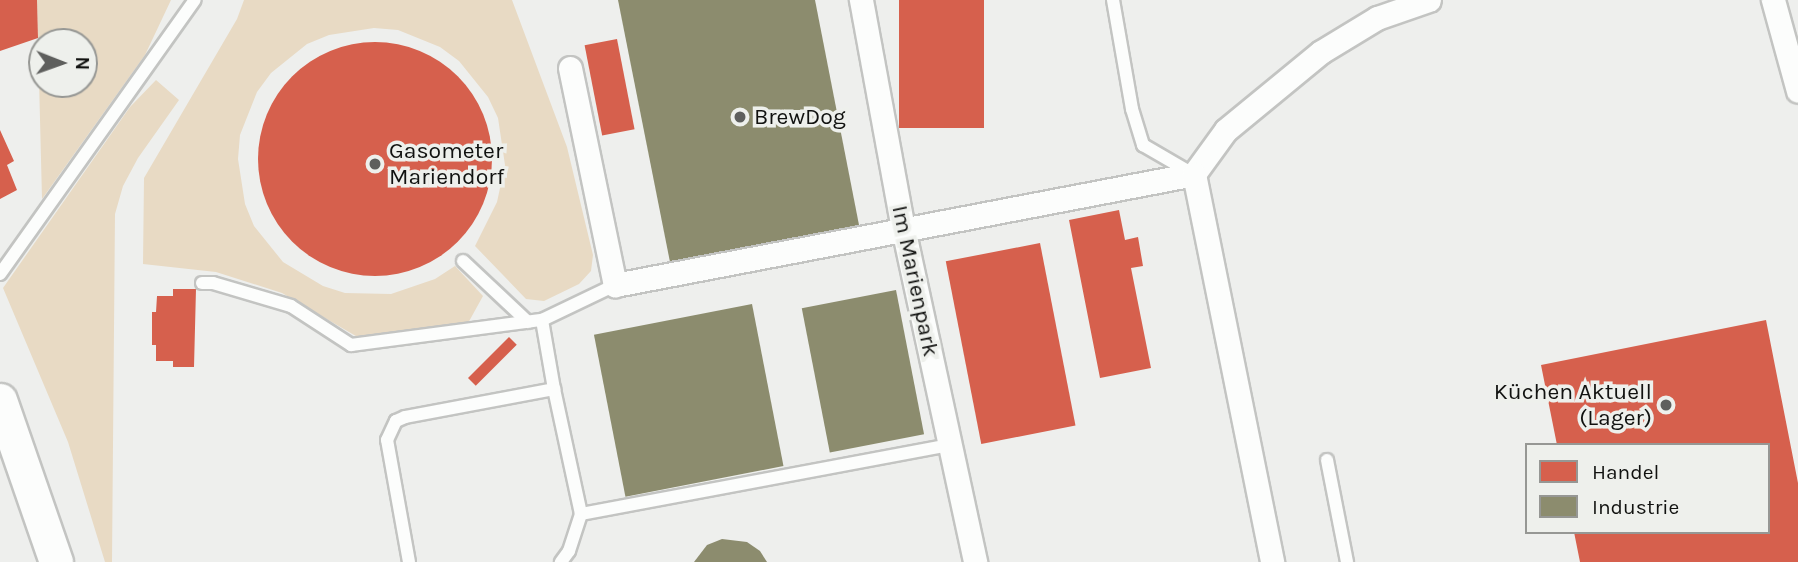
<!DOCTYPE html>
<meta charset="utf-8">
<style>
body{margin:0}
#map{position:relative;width:1798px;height:562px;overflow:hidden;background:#eeefed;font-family:Karla,sans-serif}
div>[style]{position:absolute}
.green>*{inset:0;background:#e8dac4}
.shops>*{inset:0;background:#d6604d;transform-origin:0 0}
.round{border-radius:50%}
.industry>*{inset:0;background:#8c8c6e;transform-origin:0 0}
.roads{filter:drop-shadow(2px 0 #c3c4c2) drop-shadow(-2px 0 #c3c4c2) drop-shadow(0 2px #c3c4c2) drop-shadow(0 -2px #c3c4c2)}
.lane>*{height:12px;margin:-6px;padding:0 6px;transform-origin:6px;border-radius:6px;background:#fcfdfc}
.street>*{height:23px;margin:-11.5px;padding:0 11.5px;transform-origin:11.5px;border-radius:11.5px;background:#fcfdfc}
.secondary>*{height:33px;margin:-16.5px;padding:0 16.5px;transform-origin:16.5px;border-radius:16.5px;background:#fcfdfc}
.dots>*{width:19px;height:19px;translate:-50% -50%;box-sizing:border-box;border:4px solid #eef0ec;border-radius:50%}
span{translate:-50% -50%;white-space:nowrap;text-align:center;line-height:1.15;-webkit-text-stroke:7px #eef0ec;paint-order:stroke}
.poi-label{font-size:23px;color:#111210}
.left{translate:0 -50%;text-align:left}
.right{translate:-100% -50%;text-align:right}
.street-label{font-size:23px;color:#111210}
.legend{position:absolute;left:1525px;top:443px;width:245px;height:91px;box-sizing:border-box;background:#eef0ec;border:2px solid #969794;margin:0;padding:9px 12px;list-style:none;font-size:21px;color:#111210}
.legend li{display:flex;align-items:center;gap:14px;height:35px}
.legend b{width:35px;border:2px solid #969794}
.north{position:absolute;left:28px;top:28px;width:70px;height:70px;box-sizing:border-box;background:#eef0ec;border:2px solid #969794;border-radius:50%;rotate:91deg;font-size:19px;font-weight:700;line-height:28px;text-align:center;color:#111210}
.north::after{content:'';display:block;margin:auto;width:24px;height:32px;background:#5e5f5d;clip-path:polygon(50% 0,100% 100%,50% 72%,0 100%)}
</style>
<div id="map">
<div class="green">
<div style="clip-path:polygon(evenodd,37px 0,171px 0,145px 55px,42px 199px,37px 0,42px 42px,84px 42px,84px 84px,42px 84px,42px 42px)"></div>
<div style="clip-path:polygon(244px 0,512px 0,567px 147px,593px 255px,591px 271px,579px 284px,544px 301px,526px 299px,475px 246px,497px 202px,505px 165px,498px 118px,488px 97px,459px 61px,440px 47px,398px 30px,374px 28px,329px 35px,307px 44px,271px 73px,257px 92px,240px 135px,238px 159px,245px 204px,254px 226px,283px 262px,323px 286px,345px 293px,391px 294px,435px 279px,455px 266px,483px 296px,467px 325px,361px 339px,282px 293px,216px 272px,143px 264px,144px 178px,237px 19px)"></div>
<div style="clip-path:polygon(156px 80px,179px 100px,138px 158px,123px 186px,115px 214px,112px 562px,105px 562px,68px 442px,3px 288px,130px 107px)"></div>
</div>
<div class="shops">
<div style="clip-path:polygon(0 0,37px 0,38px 38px,0 51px)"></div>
<div style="left:899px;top:0;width:85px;height:128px"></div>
<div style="left:617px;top:39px;width:92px;height:33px;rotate:79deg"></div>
<div class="round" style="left:258px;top:42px;width:234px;height:234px"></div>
<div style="clip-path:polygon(0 130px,14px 161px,7px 165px,17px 190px,0 199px)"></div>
<div style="clip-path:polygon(1119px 210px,1125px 240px,1138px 237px,1143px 266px,1131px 268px,1151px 368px,1100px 378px,1069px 220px)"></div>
<div style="left:1040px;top:243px;width:186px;height:96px;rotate:79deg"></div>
<div style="clip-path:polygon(173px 289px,196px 289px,194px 367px,173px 367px,173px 361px,156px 361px,156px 345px,152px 345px,152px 312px,156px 312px,157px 296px,173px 296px)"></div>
<div style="clip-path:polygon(1766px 320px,1798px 483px,1798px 562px,1580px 562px,1574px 532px,1768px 532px,1768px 445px,1557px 445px,1541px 365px)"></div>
<div style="left:509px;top:337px;width:11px;height:58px;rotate:45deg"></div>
</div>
<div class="industry">
<div style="clip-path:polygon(618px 0,815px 0,859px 225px,670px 262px)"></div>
<div style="left:896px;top:290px;width:147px;height:96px;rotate:79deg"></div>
<div style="left:752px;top:304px;width:165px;height:161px;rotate:79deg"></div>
<div style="clip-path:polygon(722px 539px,747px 542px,760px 551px,767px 562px,694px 562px,707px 545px)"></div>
</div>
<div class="roads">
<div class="lane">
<div style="left:1113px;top:0;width:111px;rotate:80.1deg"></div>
<div style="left:1132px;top:109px;width:38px;rotate:73deg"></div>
<div style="left:1143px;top:145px;width:58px;rotate:30.1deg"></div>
<div style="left:463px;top:261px;width:89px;rotate:43.2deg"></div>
<div style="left:0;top:274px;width:336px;rotate:-54.6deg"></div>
<div style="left:202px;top:283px;width:11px"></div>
<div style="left:213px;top:283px;width:81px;rotate:16.4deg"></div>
<div style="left:291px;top:306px;width:72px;rotate:33deg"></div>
<div style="left:351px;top:345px;width:193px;rotate:-7.5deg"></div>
<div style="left:554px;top:389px;width:70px;rotate:-99.9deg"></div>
<div style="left:542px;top:320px;width:81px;rotate:-25.6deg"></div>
<div style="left:1327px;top:460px;width:104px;rotate:78.9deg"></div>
<div style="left:581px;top:514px;width:375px;rotate:-10.6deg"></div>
<div style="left:409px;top:562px;width:124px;rotate:-100.2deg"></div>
<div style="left:387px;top:440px;width:21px;rotate:-65deg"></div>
<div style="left:396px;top:421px;width:10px;rotate:-24deg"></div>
<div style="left:405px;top:417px;width:152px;rotate:-10.6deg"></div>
<div style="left:554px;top:389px;width:128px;rotate:77.8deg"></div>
<div style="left:581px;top:514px;width:39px;rotate:108deg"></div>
<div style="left:569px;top:551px;width:14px;rotate:126deg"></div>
</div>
<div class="street">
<div style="left:861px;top:0;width:232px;rotate:79.6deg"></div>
<div style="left:903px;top:228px;width:342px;rotate:77.8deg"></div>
<div style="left:1773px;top:0;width:94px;rotate:74.6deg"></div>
<div style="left:570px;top:68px;width:222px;rotate:78.3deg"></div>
<div style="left:615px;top:285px;width:590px;rotate:-10.85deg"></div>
<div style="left:1194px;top:174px;width:54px;rotate:-54deg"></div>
<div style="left:1226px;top:130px;width:123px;rotate:-39.4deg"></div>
<div style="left:1321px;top:52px;width:66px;rotate:-31.3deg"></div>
<div style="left:1377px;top:18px;width:55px;rotate:-19.1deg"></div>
<div style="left:1194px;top:174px;width:396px;rotate:78.6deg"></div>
</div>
<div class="secondary">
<div style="left:0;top:400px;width:171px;rotate:70.9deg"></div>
</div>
</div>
<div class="dots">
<div style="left:740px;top:117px;background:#5e5f5d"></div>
<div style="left:375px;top:164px;background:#5e5f5d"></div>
<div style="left:1666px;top:405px;background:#5e5f5d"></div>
</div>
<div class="poi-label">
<span class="left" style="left:754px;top:117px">BrewDog</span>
<span class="left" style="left:389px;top:164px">Gasometer<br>Mariendorf</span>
<span class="right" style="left:1652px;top:405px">Küchen Aktuell<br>(Lager)</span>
</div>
<div class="street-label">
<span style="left:915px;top:281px;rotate:78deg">Im Marienpark</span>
</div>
<ul class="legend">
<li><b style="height:19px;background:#d6604d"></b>Handel</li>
<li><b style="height:19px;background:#8c8c6e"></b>Industrie</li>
</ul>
<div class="north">N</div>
</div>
